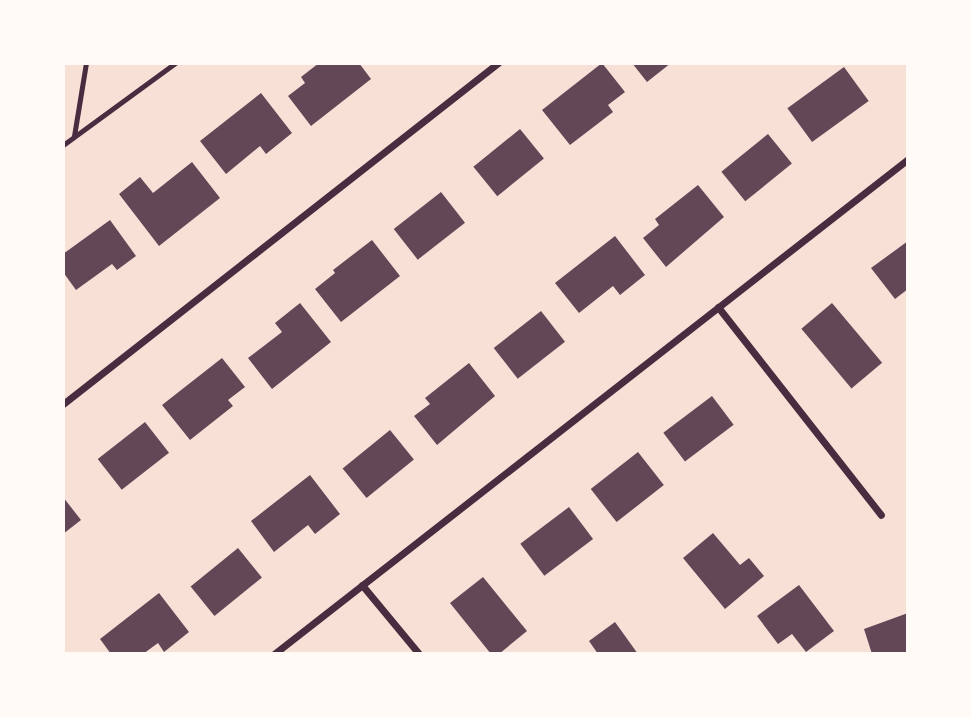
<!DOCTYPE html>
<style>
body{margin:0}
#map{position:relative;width:971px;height:717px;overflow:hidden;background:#f7e1d7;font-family:"PT Sans",sans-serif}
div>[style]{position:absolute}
.building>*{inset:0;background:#644757;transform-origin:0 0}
.service>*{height:5px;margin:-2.5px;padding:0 2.5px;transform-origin:2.5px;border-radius:2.5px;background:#4a2c40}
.minor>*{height:7px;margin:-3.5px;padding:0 3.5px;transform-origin:3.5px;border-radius:3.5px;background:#4a2c40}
span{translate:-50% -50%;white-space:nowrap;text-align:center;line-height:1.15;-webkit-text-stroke:7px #fffaf5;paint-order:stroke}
.frame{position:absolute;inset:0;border:65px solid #fffaf5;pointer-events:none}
</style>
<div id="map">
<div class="building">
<div style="clip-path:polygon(319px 63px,359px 63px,371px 79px,311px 126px,288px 96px,305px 83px,301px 77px)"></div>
<div style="clip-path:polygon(602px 63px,625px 92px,608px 105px,613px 112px,570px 145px,542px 110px)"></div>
<div style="clip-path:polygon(632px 63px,671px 63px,647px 82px)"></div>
<div style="left:844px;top:67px;width:42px;height:70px;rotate:54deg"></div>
<div style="clip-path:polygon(261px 93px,292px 133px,266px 154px,260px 146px,226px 174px,200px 141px)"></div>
<div style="left:520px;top:129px;width:38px;height:60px;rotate:51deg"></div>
<div style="left:768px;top:134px;width:38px;height:60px;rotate:51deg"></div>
<div style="clip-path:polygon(192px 162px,220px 198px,159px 246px,119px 194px,140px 177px,153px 193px)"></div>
<div style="clip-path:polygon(698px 185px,724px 217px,666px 267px,643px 238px,659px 225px,655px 219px)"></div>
<div style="left:441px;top:192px;width:39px;height:60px;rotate:52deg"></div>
<div style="clip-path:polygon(110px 220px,136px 256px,117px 270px,112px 264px,76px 290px,63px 272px,63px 254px)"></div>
<div style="clip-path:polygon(615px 236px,645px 275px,620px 295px,613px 286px,579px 313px,555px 283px)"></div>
<div style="clip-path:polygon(372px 240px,400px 276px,341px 322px,315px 289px,335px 273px,333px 270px)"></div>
<div style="clip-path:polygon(908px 241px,908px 289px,895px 299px,871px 268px)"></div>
<div style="clip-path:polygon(300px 303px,331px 342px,272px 389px,248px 358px,282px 332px,275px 323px)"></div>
<div style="left:832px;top:303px;width:78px;height:40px;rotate:50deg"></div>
<div style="left:541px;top:311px;width:39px;height:60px;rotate:52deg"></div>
<div style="clip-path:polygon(222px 358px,245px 387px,228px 400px,233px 406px,190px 440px,162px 405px)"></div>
<div style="clip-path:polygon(469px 363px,495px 396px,437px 445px,414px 416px,430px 404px,425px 398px)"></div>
<div style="left:712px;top:396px;width:36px;height:61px;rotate:53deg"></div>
<div style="left:145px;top:422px;width:39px;height:60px;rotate:52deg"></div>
<div style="left:390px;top:430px;width:38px;height:61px;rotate:51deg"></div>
<div style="left:638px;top:452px;width:42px;height:60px;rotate:52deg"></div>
<div style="clip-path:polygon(310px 475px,340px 514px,315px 534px,308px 525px,274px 552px,251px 521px)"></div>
<div style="clip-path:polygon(63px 497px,81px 520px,63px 534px)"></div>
<div style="left:569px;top:507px;width:40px;height:61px;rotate:53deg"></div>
<div style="clip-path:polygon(713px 533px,740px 565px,749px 558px,764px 576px,725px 609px,683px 558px)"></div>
<div style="left:238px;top:548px;width:38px;height:61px;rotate:51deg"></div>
<div style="clip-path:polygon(483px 577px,527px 631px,499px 654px,491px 654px,450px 603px)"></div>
<div style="clip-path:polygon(799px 585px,834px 631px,806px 652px,792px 634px,778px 644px,757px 616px)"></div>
<div style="clip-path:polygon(159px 593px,189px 632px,164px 652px,158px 643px,143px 654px,111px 654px,100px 639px)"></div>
<div style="clip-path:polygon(908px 613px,908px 654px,872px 654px,864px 629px)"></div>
<div style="clip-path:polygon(615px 622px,638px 654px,598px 654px,589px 641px)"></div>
</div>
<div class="service">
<div style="left:74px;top:136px;width:74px;rotate:-80.7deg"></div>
<div style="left:63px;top:145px;width:139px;rotate:-36.2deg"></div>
</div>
<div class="minor">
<div style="left:718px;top:307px;width:264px;rotate:51.9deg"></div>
<div style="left:63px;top:404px;width:553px;rotate:-38.09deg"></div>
<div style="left:362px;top:585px;width:89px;rotate:50.4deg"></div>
<div style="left:274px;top:654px;width:804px;rotate:-37.98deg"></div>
</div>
<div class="frame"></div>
</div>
